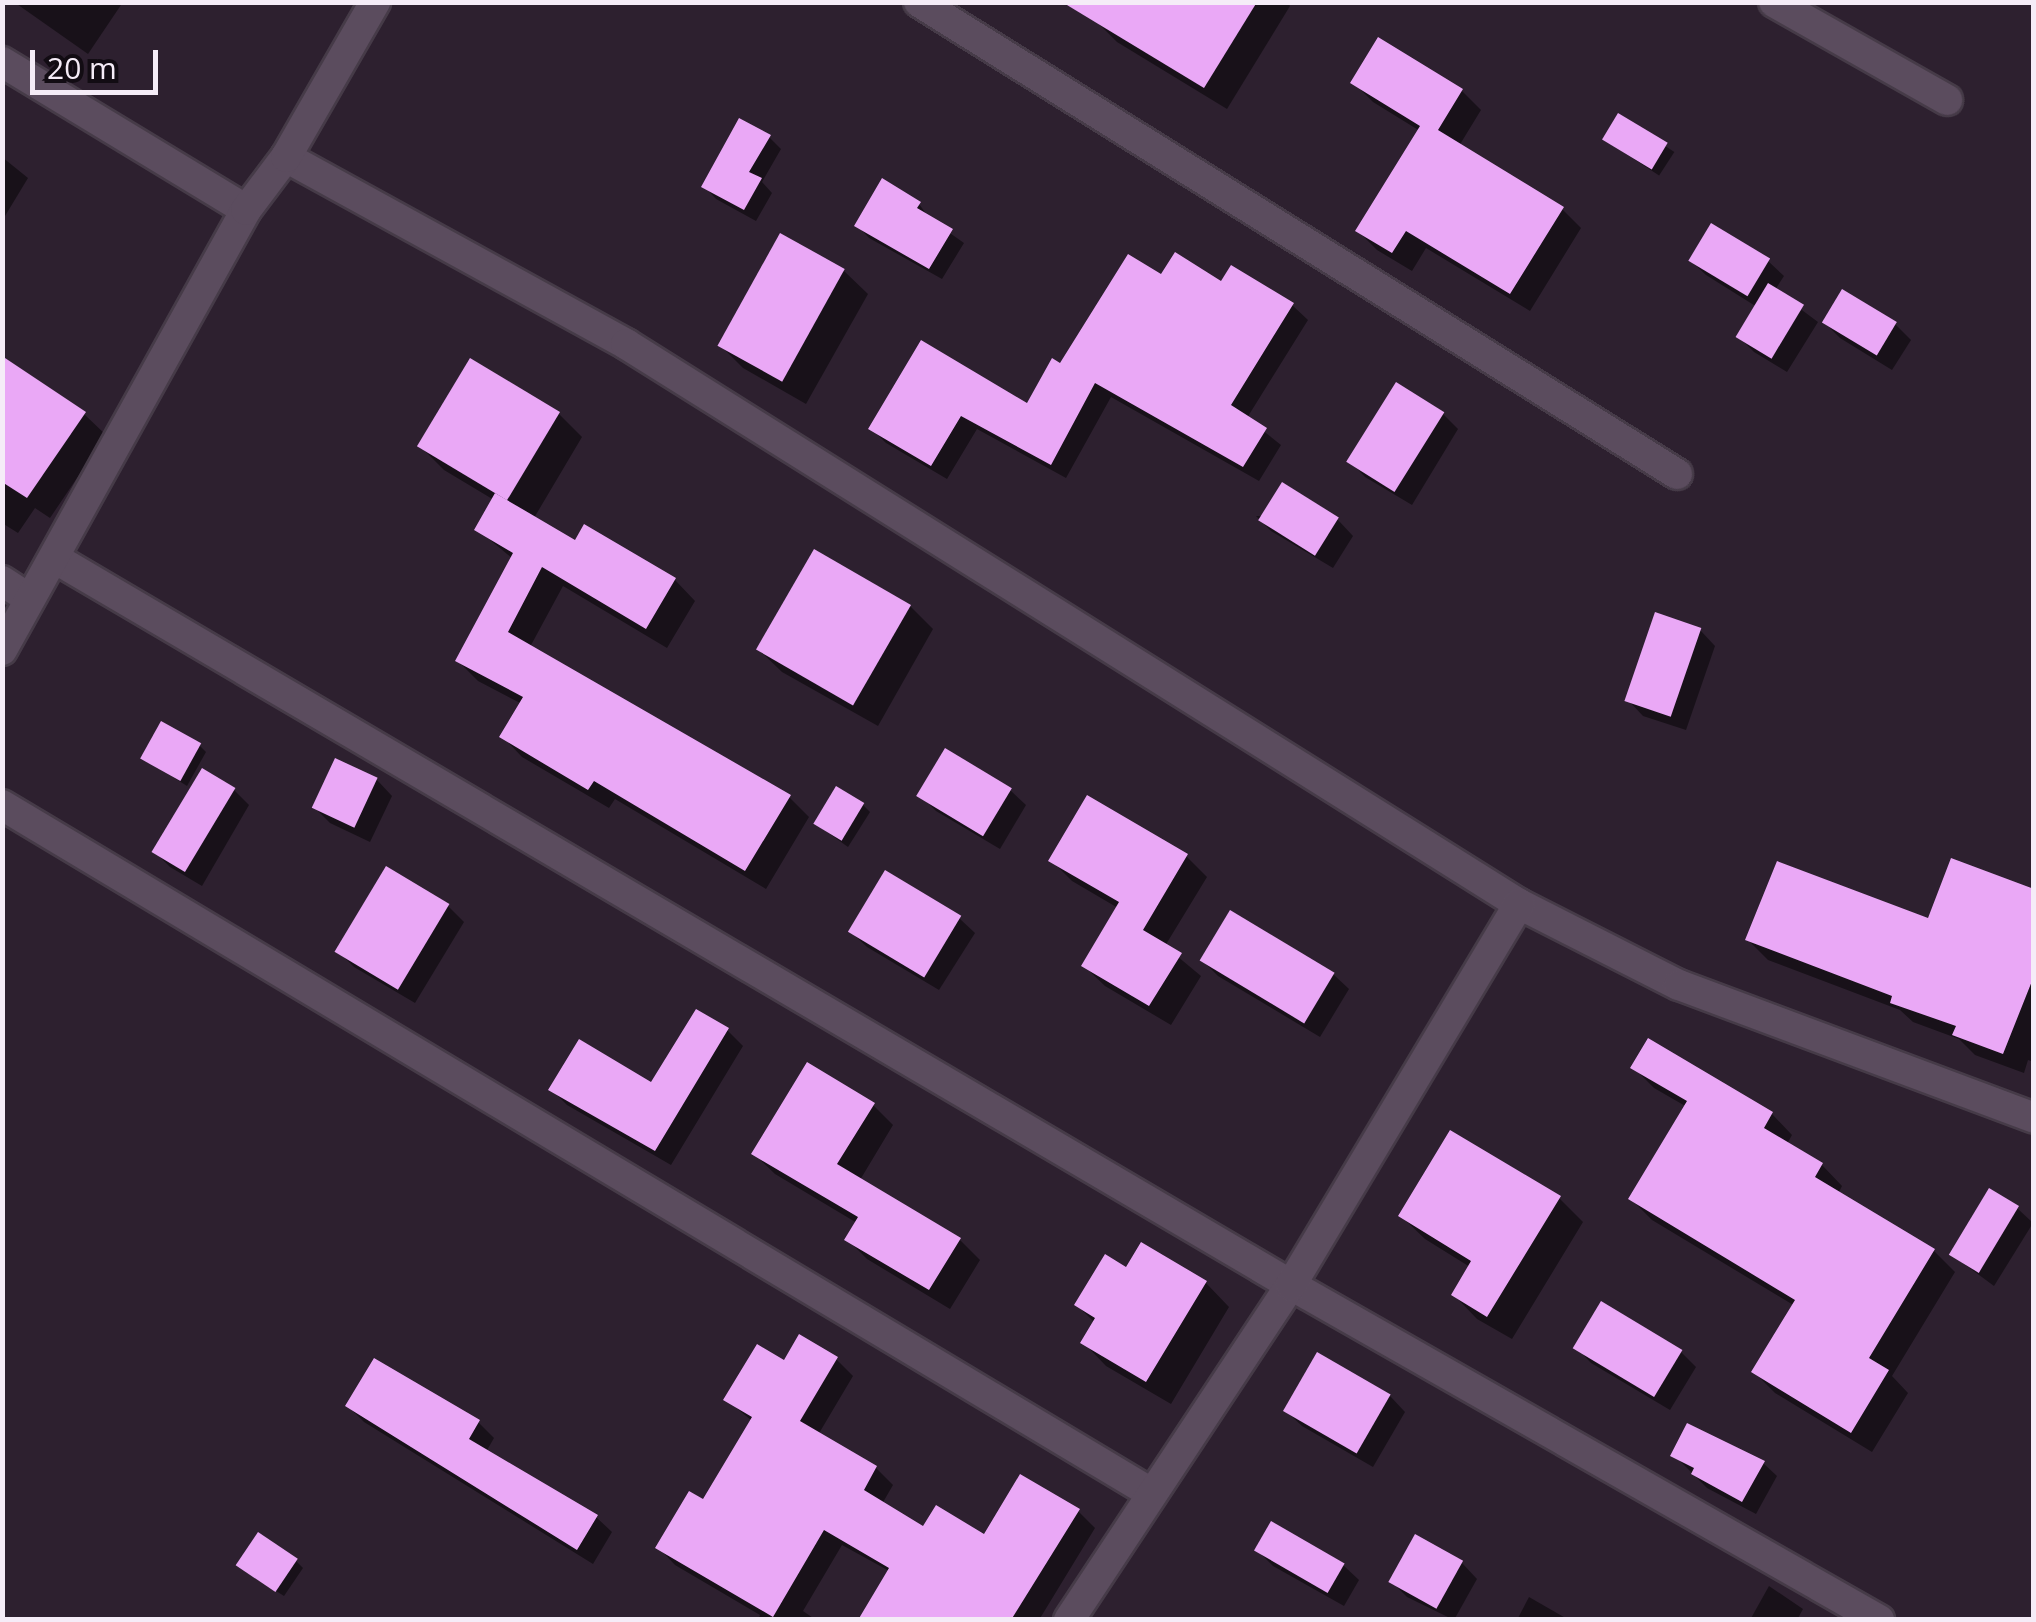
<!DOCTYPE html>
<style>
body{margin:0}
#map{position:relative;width:2036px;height:1622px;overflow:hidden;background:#2d202f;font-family:"Open Sans",sans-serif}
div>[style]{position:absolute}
.shadow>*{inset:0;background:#0007;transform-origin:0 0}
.building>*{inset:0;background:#eaa8f6;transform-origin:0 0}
.roads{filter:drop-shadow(2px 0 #463b48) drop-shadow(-2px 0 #463b48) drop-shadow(0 2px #463b48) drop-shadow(0 -2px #463b48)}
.street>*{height:30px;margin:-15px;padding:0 15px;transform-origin:15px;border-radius:15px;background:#5b4c5e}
span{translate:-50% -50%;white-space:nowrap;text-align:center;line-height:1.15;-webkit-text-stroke:10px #120c13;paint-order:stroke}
.frame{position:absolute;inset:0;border:5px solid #f5ecf7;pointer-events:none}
.scale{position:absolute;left:30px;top:50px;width:128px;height:45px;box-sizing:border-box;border:5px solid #f5ecf7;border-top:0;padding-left:12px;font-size:30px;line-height:35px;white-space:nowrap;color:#f5ecf7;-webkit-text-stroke:8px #120c13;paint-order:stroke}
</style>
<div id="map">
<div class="shadow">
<div style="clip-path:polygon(14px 2px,123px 2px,88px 54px)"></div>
<div style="clip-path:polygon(1106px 2px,1287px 2px,1290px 6px,1227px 109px,1117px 42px,1095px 20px)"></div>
<div style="clip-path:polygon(1353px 82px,1462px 91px,1481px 110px,1459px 146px,1562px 209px,1581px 228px,1530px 311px,1426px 248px,1412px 271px,1377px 250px,1358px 231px,1420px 131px,1373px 102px)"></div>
<div style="left:1619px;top:116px;width:66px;height:28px;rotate:33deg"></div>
<div style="clip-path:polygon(769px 137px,781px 149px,762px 182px,772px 193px,756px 221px,716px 199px,704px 186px)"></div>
<div style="clip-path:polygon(2px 157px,28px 178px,2px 221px)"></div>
<div style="clip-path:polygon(919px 204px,930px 219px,964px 243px,942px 279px,869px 238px,857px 225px)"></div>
<div style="clip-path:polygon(1690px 260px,1768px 261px,1784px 276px,1775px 290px,1818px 322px,1787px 372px,1754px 352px,1738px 336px,1757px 307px,1706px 275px)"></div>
<div style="clip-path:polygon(844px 271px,868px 294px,806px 404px,743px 368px,720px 345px)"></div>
<div style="clip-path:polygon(1162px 278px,1222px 285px,1292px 305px,1308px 320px,1247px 418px,1281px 445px,1259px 481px,1111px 397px,1066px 478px,977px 429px,947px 479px,886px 443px,871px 428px,1028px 407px,1061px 366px)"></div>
<div style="clip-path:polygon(1825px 323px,1895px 324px,1911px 340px,1892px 370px,1840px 338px)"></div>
<div style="clip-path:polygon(2px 361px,84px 414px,106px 435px,50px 518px,35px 508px,18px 533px,2px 523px)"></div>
<div style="clip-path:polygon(559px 414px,582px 437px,534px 518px,576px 543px,585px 527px,675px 580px,695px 601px,667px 648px,563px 586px,530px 647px,789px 797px,809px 817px,766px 889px,615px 799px,609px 808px,522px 757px,502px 736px,522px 704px,478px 681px,458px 661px,513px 559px,477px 529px,494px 500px,444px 470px,421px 447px)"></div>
<div style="clip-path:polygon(1443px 414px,1458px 429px,1412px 505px,1365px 477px,1350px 461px)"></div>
<div style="clip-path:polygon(1256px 516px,1338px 520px,1353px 536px,1333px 568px,1271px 531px)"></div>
<div style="clip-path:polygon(910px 606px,933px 629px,878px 726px,782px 672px,758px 649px)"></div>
<div style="clip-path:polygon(1700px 630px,1715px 646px,1686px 730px,1643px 716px,1628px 700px)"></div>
<div style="clip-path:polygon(199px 745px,206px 752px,187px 786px,143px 758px)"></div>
<div style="clip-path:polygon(377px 780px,392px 796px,370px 842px,330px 823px,314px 807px)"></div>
<div style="clip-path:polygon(234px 790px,249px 805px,202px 886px,170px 867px,155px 852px)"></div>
<div style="clip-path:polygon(1010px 790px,1026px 805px,1000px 849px,936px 811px,920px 795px)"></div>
<div style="clip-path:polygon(863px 805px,870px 812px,848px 847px,816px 824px)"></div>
<div style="clip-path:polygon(1186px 856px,1207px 877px,1165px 946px,1201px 976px,1171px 1025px,1105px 986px,1084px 966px,1118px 908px,1072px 881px,1051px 860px)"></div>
<div style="clip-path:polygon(2034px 892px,2034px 1062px,2028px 1060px,2024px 1073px,1975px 1055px,1959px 1039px,1913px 1022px,1900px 1010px,1768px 960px,1748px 940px,1930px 921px)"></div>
<div style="clip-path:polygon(448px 906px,464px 922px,415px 1003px,354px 967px,338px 951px)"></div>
<div style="clip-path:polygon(959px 918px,975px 933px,939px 990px,867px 947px,851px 932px)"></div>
<div style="clip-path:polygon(1203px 961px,1333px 974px,1349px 989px,1320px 1037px,1218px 976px)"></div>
<div style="clip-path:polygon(727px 1030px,743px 1046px,671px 1165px,567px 1105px,551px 1089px,652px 1086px)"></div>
<div style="clip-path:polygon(1633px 1067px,1772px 1114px,1792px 1135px,1787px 1144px,1822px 1165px,1842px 1186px,1838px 1194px,1934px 1251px,1955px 1272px,1892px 1376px,1908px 1393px,1872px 1452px,1775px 1393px,1754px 1372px,1795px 1306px,1652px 1220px,1631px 1199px,1687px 1107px,1654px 1088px)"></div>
<div style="clip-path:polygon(873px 1105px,893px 1125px,860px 1180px,960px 1240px,980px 1260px,950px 1309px,867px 1259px,847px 1239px,857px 1223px,775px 1174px,754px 1154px)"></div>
<div style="clip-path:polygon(1559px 1198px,1583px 1222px,1512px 1339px,1477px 1319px,1454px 1295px,1470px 1267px,1425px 1239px,1401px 1216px)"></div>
<div style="clip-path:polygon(2017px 1208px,2033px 1223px,1994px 1286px,1952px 1255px)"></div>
<div style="clip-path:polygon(1142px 1246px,1206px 1283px,1229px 1307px,1171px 1404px,1106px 1366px,1083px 1342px,1095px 1323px,1077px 1305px,1127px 1270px)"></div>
<div style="clip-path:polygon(1576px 1347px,1681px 1352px,1696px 1367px,1670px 1410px,1591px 1363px)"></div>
<div style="clip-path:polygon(836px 1359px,853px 1376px,818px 1435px,876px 1468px,893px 1485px,882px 1504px,924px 1529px,985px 1537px,1078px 1511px,1095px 1528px,1039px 1620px,978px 1620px,842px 1545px,803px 1611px,816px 1620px,758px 1620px,760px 1615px,675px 1565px,659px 1548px,704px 1502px,752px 1421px,727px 1400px,785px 1363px)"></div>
<div style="clip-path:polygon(1390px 1396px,1405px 1412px,1373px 1467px,1302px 1426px,1286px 1411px)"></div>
<div style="clip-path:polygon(348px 1406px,478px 1422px,494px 1438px,486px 1452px,596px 1517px,612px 1532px,593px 1564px,364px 1422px)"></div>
<div style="clip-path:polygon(1674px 1455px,1763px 1463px,1777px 1476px,1756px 1514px,1707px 1488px)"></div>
<div style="clip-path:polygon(1258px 1551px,1343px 1565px,1359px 1580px,1344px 1606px,1273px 1566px)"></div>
<div style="clip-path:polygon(296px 1561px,303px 1568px,284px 1596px,246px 1572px)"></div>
<div style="clip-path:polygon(1462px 1563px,1477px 1579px,1454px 1620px,1407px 1597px,1391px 1581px)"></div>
<div style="clip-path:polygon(1769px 1586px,1803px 1609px,1797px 1620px,1750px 1620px)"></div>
<div style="clip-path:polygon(1529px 1597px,1569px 1620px,1517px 1620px)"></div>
</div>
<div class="building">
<div style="clip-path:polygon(1062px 2px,1257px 2px,1204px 88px)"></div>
<div style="clip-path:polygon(1378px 37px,1463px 89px,1438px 130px,1564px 207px,1510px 294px,1406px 231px,1392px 253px,1355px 231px,1420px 126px,1350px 83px)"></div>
<div style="left:1618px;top:113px;width:58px;height:31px;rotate:31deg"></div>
<div style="clip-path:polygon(739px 118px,771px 135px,749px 172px,762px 178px,744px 210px,701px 187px)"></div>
<div style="clip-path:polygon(882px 178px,921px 202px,917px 208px,953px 229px,929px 269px,854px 226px)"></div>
<div style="left:1711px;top:223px;width:69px;height:44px;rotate:31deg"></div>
<div style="left:780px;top:233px;width:74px;height:129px;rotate:29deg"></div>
<div style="clip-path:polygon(1175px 252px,1221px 281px,1231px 265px,1294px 303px,1231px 405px,1267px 428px,1243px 467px,1095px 383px,1051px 465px,961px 416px,931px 466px,868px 429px,921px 340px,1027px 403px,1052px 358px,1060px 363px,1128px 254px,1161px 274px)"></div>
<div style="left:1768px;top:283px;width:42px;height:63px;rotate:31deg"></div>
<div style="left:1842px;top:289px;width:64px;height:39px;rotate:31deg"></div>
<div style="clip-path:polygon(2px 356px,86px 412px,27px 498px,2px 482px)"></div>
<div style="left:470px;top:358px;width:105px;height:103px;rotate:31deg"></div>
<div style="left:1396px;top:382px;width:57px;height:94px;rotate:32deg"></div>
<div style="left:1282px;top:482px;width:67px;height:45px;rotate:32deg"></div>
<div style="clip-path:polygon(495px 493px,575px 540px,584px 524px,676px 578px,646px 629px,542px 567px,508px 632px,791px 795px,745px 871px,594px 781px,588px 790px,499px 737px,523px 697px,455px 661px,513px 553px,474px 530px)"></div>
<div style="left:814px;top:549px;width:112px;height:116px;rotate:30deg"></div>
<div style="left:1655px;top:612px;width:49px;height:94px;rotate:19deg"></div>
<div style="left:161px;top:721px;width:46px;height:43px;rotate:29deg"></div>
<div style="left:945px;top:748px;width:78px;height:56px;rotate:31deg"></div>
<div style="left:335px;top:758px;width:47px;height:55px;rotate:25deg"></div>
<div style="left:202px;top:768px;width:39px;height:98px;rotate:31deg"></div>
<div style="left:836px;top:786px;width:33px;height:44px;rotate:31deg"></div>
<div style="clip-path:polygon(1087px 795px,1188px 854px,1143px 930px,1182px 953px,1149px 1006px,1081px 966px,1119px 902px,1048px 861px)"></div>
<div style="clip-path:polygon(1951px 858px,2034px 889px,2034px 976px,2003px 1054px,1952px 1035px,1956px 1026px,1890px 1003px,1892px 996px,1745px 940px,1777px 861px,1928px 918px)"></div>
<div style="left:386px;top:866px;width:74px;height:100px;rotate:31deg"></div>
<div style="left:885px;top:870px;width:89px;height:72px;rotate:31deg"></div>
<div style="left:1230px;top:910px;width:122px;height:59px;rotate:31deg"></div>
<div style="clip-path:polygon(696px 1009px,729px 1028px,655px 1151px,548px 1090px,579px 1039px,651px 1082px)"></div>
<div style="clip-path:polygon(1648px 1038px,1773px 1112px,1764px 1128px,1823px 1163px,1815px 1177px,1935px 1249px,1869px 1358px,1889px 1370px,1851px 1433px,1751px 1372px,1795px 1300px,1628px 1199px,1687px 1101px,1630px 1068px)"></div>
<div style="clip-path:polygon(807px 1062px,875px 1103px,837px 1164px,961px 1238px,929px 1290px,844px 1240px,858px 1217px,751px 1154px)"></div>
<div style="clip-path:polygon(1450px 1130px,1561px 1196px,1487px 1317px,1451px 1295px,1471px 1261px,1398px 1216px)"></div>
<div style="left:1989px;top:1188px;width:35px;height:78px;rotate:31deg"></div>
<div style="clip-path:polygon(1141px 1242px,1207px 1281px,1146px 1382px,1080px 1343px,1095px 1318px,1074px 1305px,1105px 1254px,1126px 1267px)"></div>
<div style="left:1601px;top:1301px;width:95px;height:55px;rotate:31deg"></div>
<div style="clip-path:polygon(799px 1334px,838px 1357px,800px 1421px,877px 1466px,864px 1490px,923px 1526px,936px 1505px,984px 1534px,1020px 1474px,1080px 1509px,1011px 1620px,858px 1620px,889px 1568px,824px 1530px,773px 1617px,655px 1548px,689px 1491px,703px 1499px,752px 1417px,723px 1400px,757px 1344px,784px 1360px)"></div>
<div style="left:1317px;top:1352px;width:85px;height:68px;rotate:30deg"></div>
<div style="clip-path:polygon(374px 1358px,480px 1420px,469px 1439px,598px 1515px,577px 1550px,345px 1406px)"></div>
<div style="clip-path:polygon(1687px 1423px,1765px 1461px,1742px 1502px,1691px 1474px,1694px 1468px,1670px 1456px)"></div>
<div style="left:1271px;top:1521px;width:85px;height:34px;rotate:30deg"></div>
<div style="left:258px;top:1532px;width:48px;height:40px;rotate:34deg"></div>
<div style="left:1415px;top:1534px;width:55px;height:55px;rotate:29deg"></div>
</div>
<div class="roads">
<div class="street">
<div style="left:919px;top:2px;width:893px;rotate:31.91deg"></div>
<div style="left:1774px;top:2px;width:199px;rotate:29.5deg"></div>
<div style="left:2px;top:62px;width:285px;rotate:31.2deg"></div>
<div style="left:286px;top:157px;width:388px;rotate:28.8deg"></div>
<div style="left:626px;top:344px;width:1054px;rotate:32.09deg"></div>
<div style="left:1519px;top:904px;width:179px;rotate:26.9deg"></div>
<div style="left:1679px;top:985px;width:379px;rotate:20.5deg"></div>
<div style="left:56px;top:559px;width:1433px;rotate:30.45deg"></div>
<div style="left:1291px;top:1285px;width:677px;rotate:29.67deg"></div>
<div style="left:2px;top:581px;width:33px;rotate:33deg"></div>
<div style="left:2px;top:650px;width:503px;rotate:-60.99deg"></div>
<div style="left:246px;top:210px;width:66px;rotate:-53deg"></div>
<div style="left:286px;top:157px;width:179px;rotate:-60.1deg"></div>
<div style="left:2px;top:805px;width:1339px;rotate:30.91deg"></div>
<div style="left:1069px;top:1620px;width:402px;rotate:-56.5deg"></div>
<div style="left:1291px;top:1285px;width:444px;rotate:-59.1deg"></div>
</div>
</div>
<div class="frame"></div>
<div class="scale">20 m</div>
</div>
